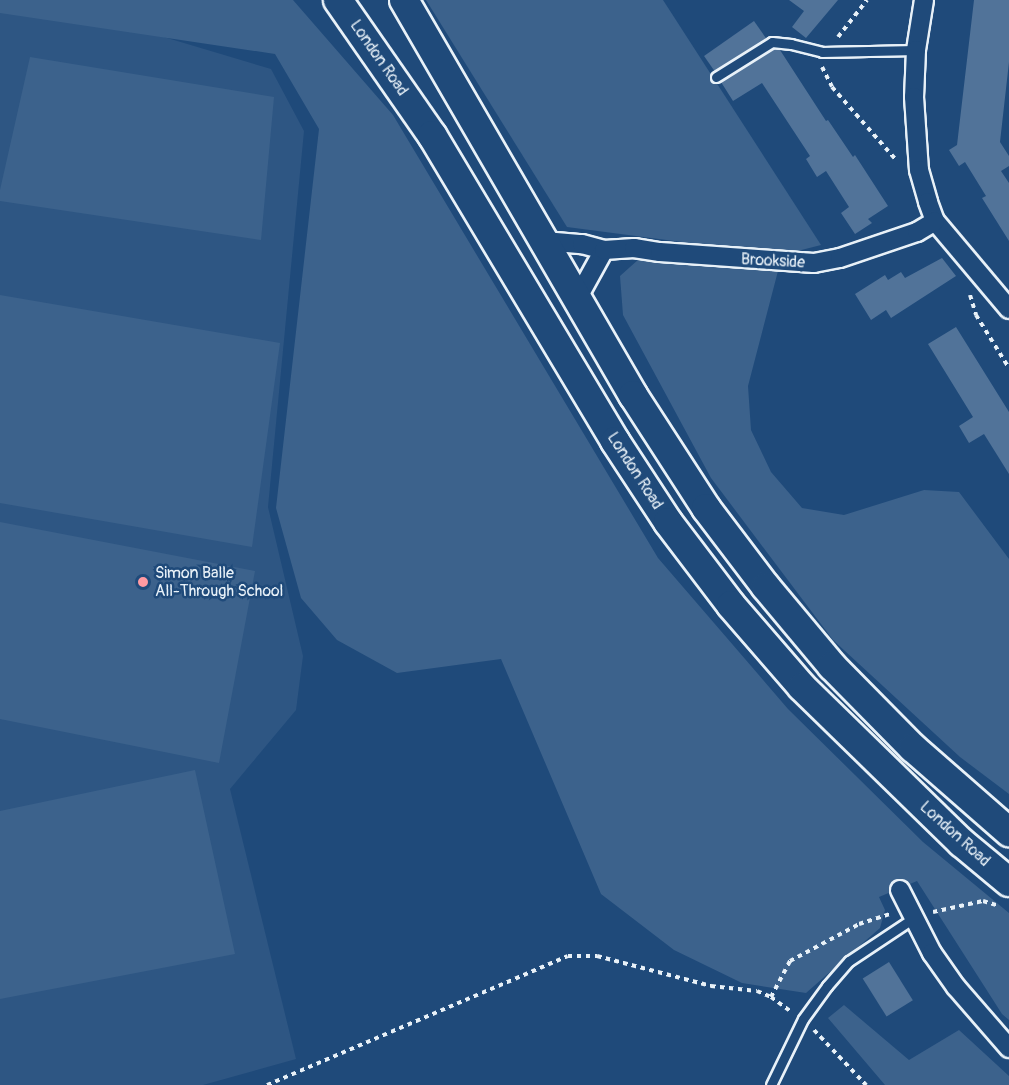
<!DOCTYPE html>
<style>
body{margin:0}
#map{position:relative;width:1009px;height:1085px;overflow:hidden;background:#1f4a7a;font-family:Pangolin,sans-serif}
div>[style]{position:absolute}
.built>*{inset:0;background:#2e5683}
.green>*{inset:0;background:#3c628c}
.building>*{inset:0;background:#517399;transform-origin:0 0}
.path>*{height:4px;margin-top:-2px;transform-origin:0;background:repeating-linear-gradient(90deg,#e8f1f8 0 4.5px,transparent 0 9px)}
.roads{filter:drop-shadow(2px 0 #e8f1f8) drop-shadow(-2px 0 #e8f1f8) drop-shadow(0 2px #e8f1f8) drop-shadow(0 -2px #e8f1f8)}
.service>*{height:9px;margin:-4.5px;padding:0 4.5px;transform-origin:4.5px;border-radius:4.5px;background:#1f4a7a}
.minor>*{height:18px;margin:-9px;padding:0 9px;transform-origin:9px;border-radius:9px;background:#1f4a7a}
.trunk>*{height:28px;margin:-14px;padding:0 14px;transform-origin:14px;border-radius:14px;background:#1f4a7a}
.dots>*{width:16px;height:16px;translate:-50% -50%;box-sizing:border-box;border:3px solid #1f4a7a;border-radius:50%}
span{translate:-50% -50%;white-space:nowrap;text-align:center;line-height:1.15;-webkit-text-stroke:5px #1f4a7a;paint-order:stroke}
.street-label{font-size:16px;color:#e8f1f8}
.poi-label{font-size:16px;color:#e8f1f8}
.left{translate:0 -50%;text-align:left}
</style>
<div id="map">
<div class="built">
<div style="clip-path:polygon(0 0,40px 0,271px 69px,304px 131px,268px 507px,303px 656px,296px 710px,230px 789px,296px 1059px,203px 1085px,0 1085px)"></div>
</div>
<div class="green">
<div style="clip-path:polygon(0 0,293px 0,393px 115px,658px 558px,788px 709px,923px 842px,1009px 913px,1009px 1020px,1002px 1014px,917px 881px,879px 897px,885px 910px,880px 928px,806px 993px,742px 983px,674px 950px,601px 894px,501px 659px,397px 673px,337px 640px,301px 598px,276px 508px,319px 129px,275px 54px,0 13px)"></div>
<div style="clip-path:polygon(426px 0,663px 0,821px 245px,782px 255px,567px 227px)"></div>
<div style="clip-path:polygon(30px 57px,274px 97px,261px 240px,0 201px,0 190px)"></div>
<div style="clip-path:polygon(639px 259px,778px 271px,748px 386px,751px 430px,771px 472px,802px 508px,844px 515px,924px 490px,959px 492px,1009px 559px,1009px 794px,960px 757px,833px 640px,711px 478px,623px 315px,620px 276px)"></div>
<div style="clip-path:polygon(0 295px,280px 343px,252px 547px,0 503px)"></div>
<div style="clip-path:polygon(0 522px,255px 571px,219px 763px,0 719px)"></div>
<div style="clip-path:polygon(195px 770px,235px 954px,0 999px,0 811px)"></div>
<div style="clip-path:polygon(844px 1005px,909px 1060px,959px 1030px,1009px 1076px,1009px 1085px,885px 1085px,828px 1018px)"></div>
</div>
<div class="building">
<div style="clip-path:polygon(789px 0,838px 0,806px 38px,792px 27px,804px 11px)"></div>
<div style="clip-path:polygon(974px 0,1009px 0,1009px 62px,1000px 142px,1009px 156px,1009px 166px,1001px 171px,1009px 183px,1009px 241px,982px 198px,986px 196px,965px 162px,959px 166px,949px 150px,957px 145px)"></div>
<div style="left:754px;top:21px;width:21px;height:61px;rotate:55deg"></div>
<div style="clip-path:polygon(773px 49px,780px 50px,826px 121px,828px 120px,853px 157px,855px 155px,888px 206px,868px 219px,872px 223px,855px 234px,841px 213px,849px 207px,826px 171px,817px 177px,806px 159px,810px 156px,762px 83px,733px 101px,721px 82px)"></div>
<div style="clip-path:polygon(942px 258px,956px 276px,891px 318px,886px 310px,871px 320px,855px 294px,885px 275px,888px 280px,901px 272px,905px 278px)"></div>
<div style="clip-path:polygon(956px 327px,1009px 412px,1009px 474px,984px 434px,969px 443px,959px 426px,973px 417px,928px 344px)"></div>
<div style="left:889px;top:962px;width:45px;height:31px;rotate:58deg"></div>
</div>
<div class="path">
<div style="left:838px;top:37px;width:47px;rotate:-51.9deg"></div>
<div style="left:822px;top:67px;width:22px;rotate:63deg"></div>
<div style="left:832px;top:87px;width:98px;rotate:48.7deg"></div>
<div style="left:970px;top:295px;width:21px;rotate:73deg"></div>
<div style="left:976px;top:315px;width:62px;rotate:58.1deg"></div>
<div style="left:933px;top:912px;width:51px;rotate:-12.4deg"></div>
<div style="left:983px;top:901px;width:14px;rotate:17deg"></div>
<div style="left:771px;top:997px;width:26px;rotate:36deg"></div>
<div style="left:814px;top:1030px;width:76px;rotate:46.6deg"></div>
<div style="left:267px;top:1085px;width:327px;rotate:-23.2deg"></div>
<div style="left:568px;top:956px;width:29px"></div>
<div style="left:597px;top:956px;width:118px;rotate:14.7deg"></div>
<div style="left:711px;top:986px;width:46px;rotate:6.2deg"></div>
<div style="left:757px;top:991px;width:15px;rotate:23deg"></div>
<div style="left:771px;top:997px;width:41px;rotate:-62.2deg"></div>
<div style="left:790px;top:961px;width:78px;rotate:-28.2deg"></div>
<div style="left:859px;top:924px;width:32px;rotate:-18deg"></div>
</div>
<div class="roads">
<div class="service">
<div style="left:716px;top:77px;width:66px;rotate:-32deg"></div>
<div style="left:772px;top:42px;width:19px;rotate:6deg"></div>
<div style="left:791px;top:44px;width:32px;rotate:14deg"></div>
<div style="left:822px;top:52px;width:94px;rotate:-1.2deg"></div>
<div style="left:771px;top:1085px;width:73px;rotate:-64.1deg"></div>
<div style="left:803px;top:1019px;width:41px;rotate:-54deg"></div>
<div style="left:827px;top:986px;width:33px;rotate:-49deg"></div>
<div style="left:849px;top:961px;width:79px;rotate:-33.7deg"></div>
</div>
<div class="minor">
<div style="left:924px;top:0;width:51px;rotate:99.1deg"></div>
<div style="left:916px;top:50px;width:47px;rotate:92.4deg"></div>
<div style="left:914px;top:97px;width:73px;rotate:86.1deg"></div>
<div style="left:919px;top:170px;width:33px;rotate:74deg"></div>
<div style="left:928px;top:202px;width:20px;rotate:70deg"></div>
<div style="left:935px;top:221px;width:115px;rotate:49.9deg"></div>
<div style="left:544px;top:241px;width:38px;rotate:5deg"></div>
<div style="left:582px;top:244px;width:23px;rotate:15deg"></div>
<div style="left:604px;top:250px;width:56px;rotate:118.9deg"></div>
<div style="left:604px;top:250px;width:30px;rotate:-4deg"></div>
<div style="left:634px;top:248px;width:26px;rotate:9deg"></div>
<div style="left:660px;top:252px;width:154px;rotate:4.1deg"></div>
<div style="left:814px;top:263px;width:26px;rotate:-11deg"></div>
<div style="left:840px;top:258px;width:81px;rotate:-18.7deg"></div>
<div style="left:917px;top:232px;width:21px;rotate:-31deg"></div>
<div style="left:900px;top:890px;width:71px;rotate:63.1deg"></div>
<div style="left:932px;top:953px;width:42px;rotate:54.8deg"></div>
<div style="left:956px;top:987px;width:81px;rotate:49deg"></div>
</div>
<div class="trunk">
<div style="left:338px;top:0;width:165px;rotate:55.2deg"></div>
<div style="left:432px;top:135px;width:357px;rotate:59.1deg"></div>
<div style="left:615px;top:441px;width:97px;rotate:56.8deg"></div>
<div style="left:668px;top:522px;width:104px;rotate:52.8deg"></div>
<div style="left:731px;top:605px;width:108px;rotate:49.1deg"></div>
<div style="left:802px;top:687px;width:223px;rotate:44.3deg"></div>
<div style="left:962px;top:843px;width:61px;rotate:39.7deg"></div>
<div style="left:404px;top:0;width:457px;rotate:59.9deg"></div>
<div style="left:633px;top:395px;width:135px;rotate:57.1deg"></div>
<div style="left:706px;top:508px;width:99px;rotate:52.8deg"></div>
<div style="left:766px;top:587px;width:103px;rotate:50.1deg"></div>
<div style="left:832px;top:666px;width:115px;rotate:45.4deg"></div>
<div style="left:913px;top:748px;width:128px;rotate:41.2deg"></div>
</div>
</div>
<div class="dots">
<div style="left:143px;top:582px;background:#ff9aa2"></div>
</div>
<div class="street-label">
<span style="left:379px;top:58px;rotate:55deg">London Road</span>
<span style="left:773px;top:261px;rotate:3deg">Brookside</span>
<span style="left:635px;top:471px;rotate:57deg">London Road</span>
<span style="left:955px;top:834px;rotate:42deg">London Road</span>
</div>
<div class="poi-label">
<span class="left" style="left:155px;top:582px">Simon Balle<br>All-Through School</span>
</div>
</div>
